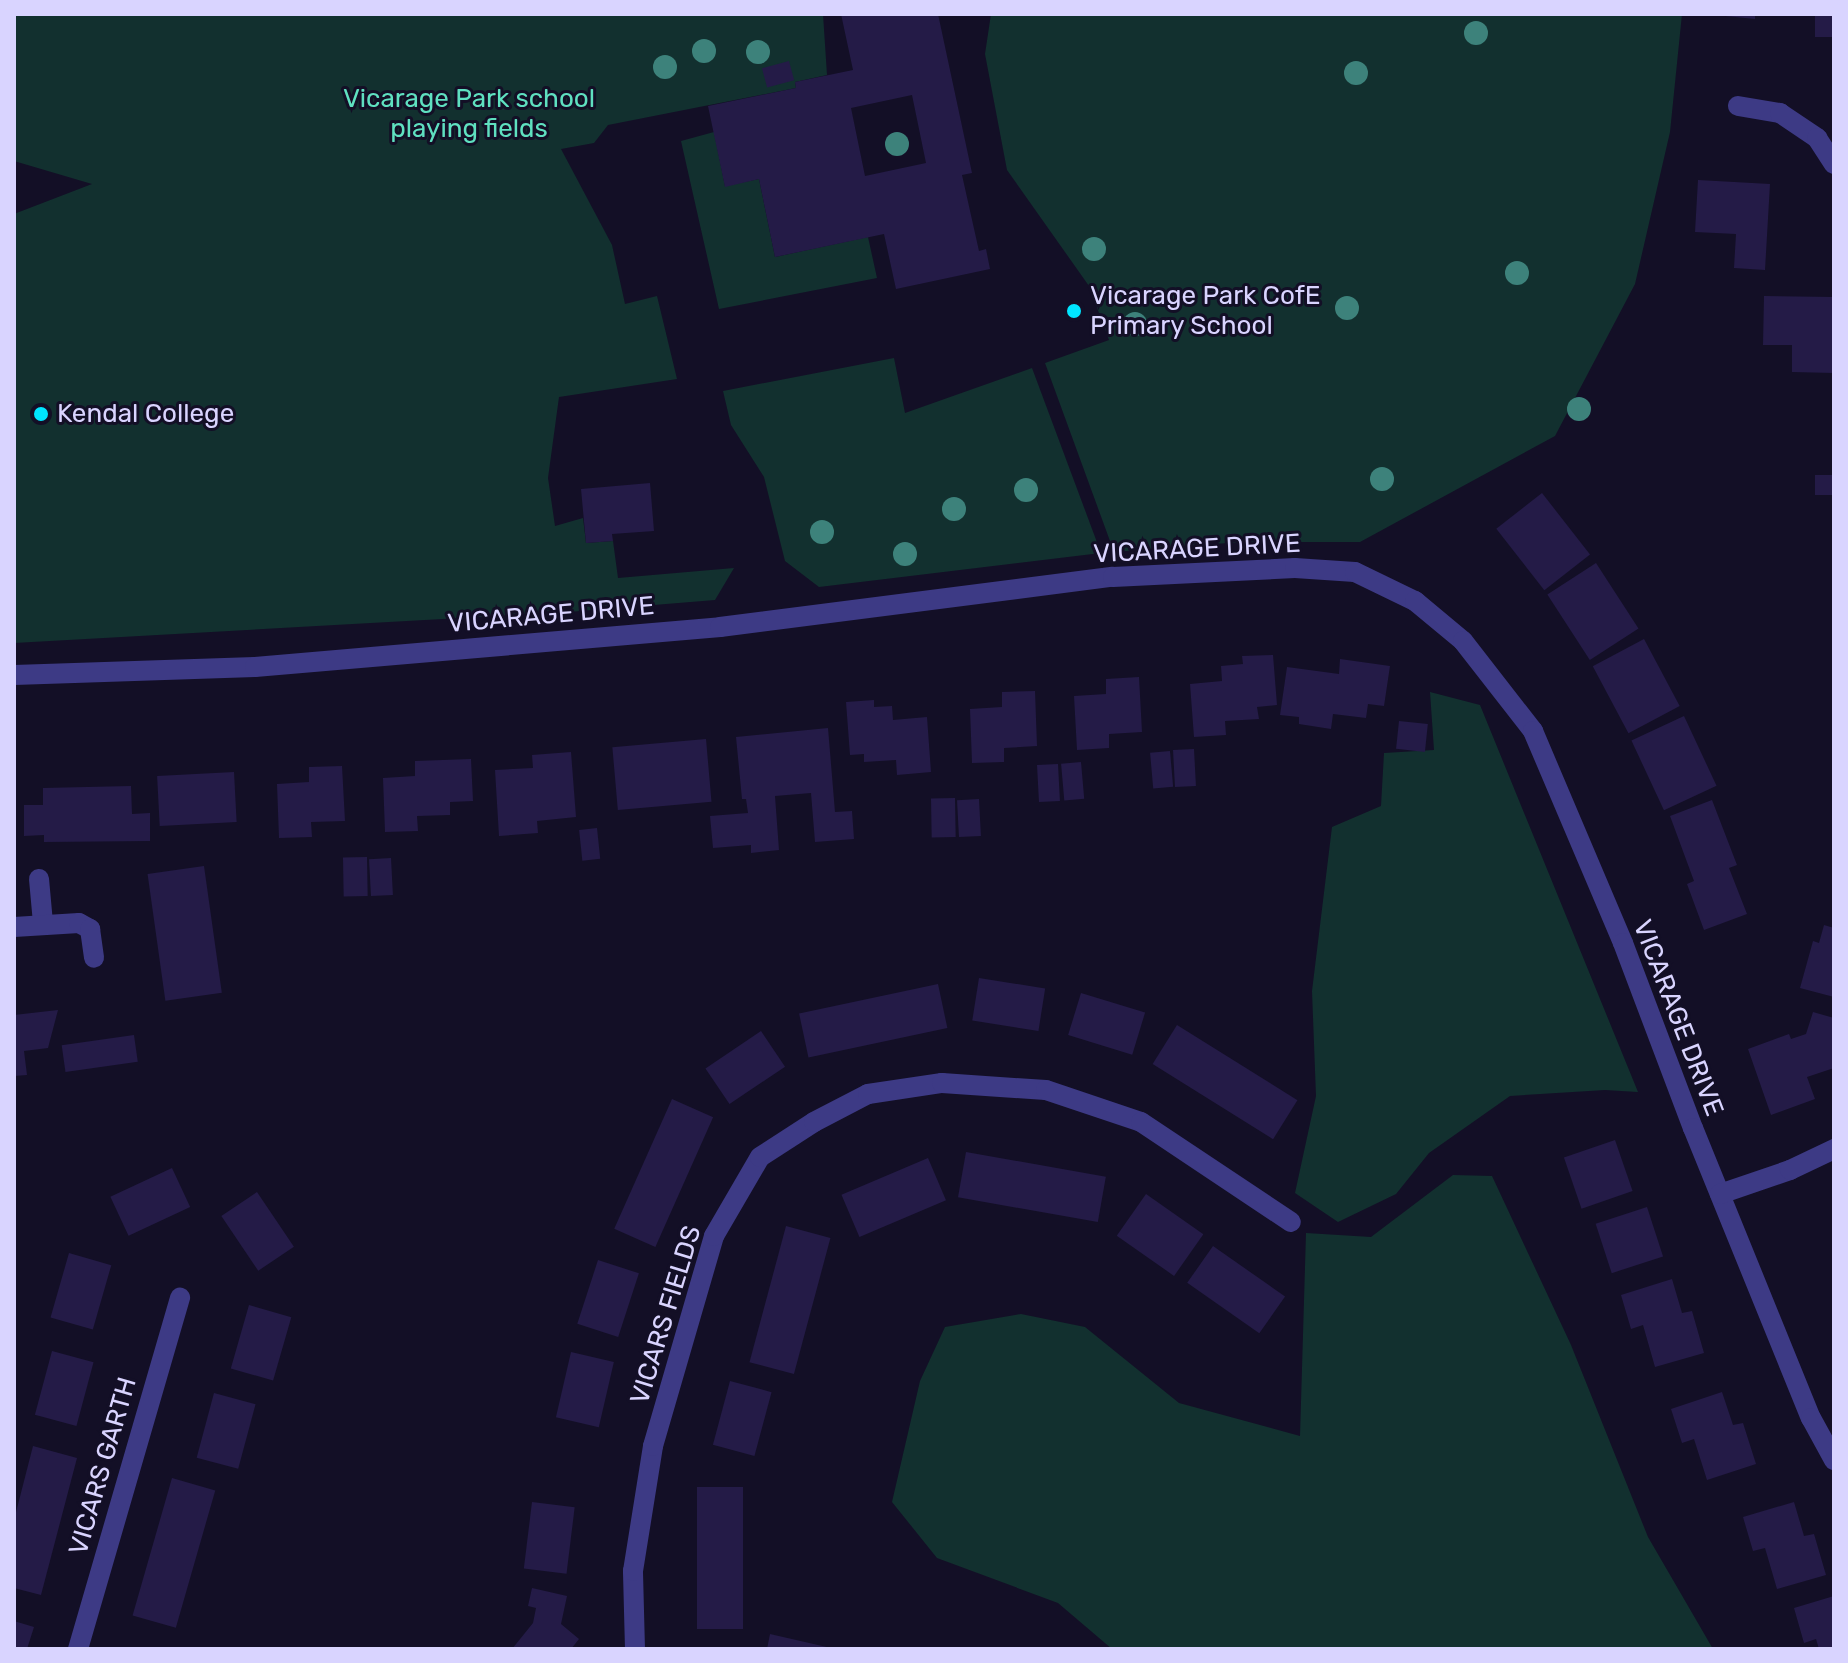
<!DOCTYPE html>
<style>
body{margin:0}
#map{position:relative;width:1848px;height:1663px;overflow:hidden;background:#130f26;font-family:Rubik,sans-serif}
div>[style]{position:absolute}
.green>*{inset:0;background:#12302f}
.building>*{inset:0;background:#241b47;transform-origin:0 0}
.minor>*{height:20px;margin:-10px;padding:0 10px;transform-origin:10px;border-radius:10px;background:#3d3a85}
.trees>*{width:24px;height:24px;margin:-12px;border-radius:50%;background:#3d827b}
.dots>*{width:22px;height:22px;translate:-50% -50%;box-sizing:border-box;border:4px solid #130f26;border-radius:50%}
span{translate:-50% -50%;white-space:nowrap;text-align:center;line-height:1.15;-webkit-text-stroke:6px #130f26;paint-order:stroke}
.park-label{font-size:26px;color:#5fe0c0}
.poi-label{font-size:26px;color:#d9d4ff}
.left{translate:0 -50%;text-align:left}
.street-label{font-size:26px;color:#d9d4ff}
.frame{position:absolute;inset:0;border:16px solid #d9d4ff;pointer-events:none}
</style>
<div id="map">
<div class="green">
<div style="clip-path:polygon(14px 14px,823px 14px,827px 75px,795px 82px,796px 88px,608px 125px,594px 143px,561px 149px,612px 245px,625px 304px,657px 296px,677px 379px,559px 397px,548px 478px,555px 526px,583px 518px,586px 543px,613px 541px,618px 578px,734px 568px,715px 600px,568px 612px,14px 643px,14px 214px,92px 184px,14px 161px)"></div>
<div style="clip-path:polygon(991px 14px,1682px 14px,1670px 132px,1635px 284px,1555px 436px,1360px 542px,1240px 542px,1114px 552px,1045px 363px,1109px 340px,1089px 286px,1007px 170px,985px 54px)"></div>
<div style="clip-path:polygon(714px 132px,725px 186px,759px 179px,775px 257px,868px 237px,877px 278px,719px 309px,681px 141px)"></div>
<div style="clip-path:polygon(894px 358px,905px 413px,1032px 368px,1101px 553px,819px 587px,785px 561px,764px 477px,731px 425px,723px 391px)"></div>
<div style="clip-path:polygon(1430px 692px,1480px 705px,1638px 1092px,1605px 1090px,1510px 1096px,1429px 1153px,1396px 1194px,1338px 1222px,1295px 1193px,1316px 1096px,1312px 991px,1332px 827px,1381px 806px,1384px 753px,1434px 750px)"></div>
<div style="clip-path:polygon(1453px 1175px,1492px 1176px,1571px 1345px,1648px 1537px,1713px 1649px,1112px 1649px,1058px 1603px,937px 1558px,892px 1502px,920px 1381px,945px 1327px,1021px 1314px,1085px 1327px,1179px 1403px,1300px 1436px,1306px 1233px,1371px 1237px)"></div>
</div>
<div class="building">
<div style="clip-path:polygon(evenodd,841px 14px,938px 14px,972px 173px,962px 175px,979px 251px,986px 249px,990px 269px,896px 289px,884px 234px,775px 257px,759px 179px,725px 187px,708px 106px,796px 88px,795px 82px,853px 70px,841px 14px,912px 95px,926px 163px,865px 176px,851px 108px,912px 95px)"></div>
<div style="clip-path:polygon(1706px 14px,1755px 14px,1755px 19px)"></div>
<div style="left:1815px;top:14px;width:19px;height:23px"></div>
<div style="left:789px;top:61px;width:20px;height:28px;rotate:75deg"></div>
<div style="clip-path:polygon(1698px 180px,1770px 184px,1765px 270px,1734px 268px,1736px 234px,1695px 232px)"></div>
<div style="clip-path:polygon(1764px 296px,1834px 297px,1834px 373px,1792px 372px,1792px 345px,1763px 345px)"></div>
<div style="left:1834px;top:475px;width:20px;height:19px;rotate:90deg"></div>
<div style="clip-path:polygon(650px 483px,654px 531px,612px 534px,613px 541px,586px 543px,581px 489px)"></div>
<div style="left:1542px;top:493px;width:78px;height:58px;rotate:52deg"></div>
<div style="left:1596px;top:563px;width:78px;height:58px;rotate:57deg"></div>
<div style="left:1644px;top:639px;width:76px;height:58px;rotate:62deg"></div>
<div style="clip-path:polygon(1273px 655px,1277px 705px,1257px 707px,1259px 719px,1225px 721px,1226px 735px,1194px 737px,1190px 684px,1222px 681px,1221px 666px,1243px 664px,1242px 656px)"></div>
<div style="clip-path:polygon(1340px 659px,1390px 666px,1384px 706px,1368px 704px,1366px 718px,1333px 714px,1331px 729px,1299px 724px,1299px 717px,1280px 715px,1287px 667px,1339px 674px)"></div>
<div style="clip-path:polygon(1139px 677px,1142px 732px,1109px 734px,1109px 748px,1077px 750px,1074px 696px,1106px 694px,1106px 679px)"></div>
<div style="clip-path:polygon(1035px 691px,1037px 746px,1004px 748px,1004px 762px,972px 763px,970px 709px,1002px 707px,1002px 692px)"></div>
<div style="clip-path:polygon(874px 700px,874px 707px,892px 706px,893px 720px,927px 717px,931px 772px,897px 775px,896px 760px,864px 762px,864px 754px,850px 755px,846px 702px)"></div>
<div style="left:1684px;top:716px;width:77px;height:58px;rotate:65deg"></div>
<div style="left:1399px;top:721px;width:29px;height:28px;rotate:6deg"></div>
<div style="clip-path:polygon(828px 728px,835px 812px,852px 811px,854px 839px,815px 842px,811px 793px,775px 796px,779px 850px,751px 853px,751px 845px,713px 848px,710px 816px,748px 813px,746px 799px,742px 799px,736px 737px)"></div>
<div style="left:706px;top:739px;width:63px;height:94px;rotate:85deg"></div>
<div style="left:1194px;top:749px;width:37px;height:21px;rotate:87deg"></div>
<div style="left:1170px;top:751px;width:36px;height:20px;rotate:85deg"></div>
<div style="clip-path:polygon(571px 752px,576px 817px,537px 821px,538px 833px,499px 836px,495px 770px,533px 768px,532px 755px)"></div>
<div style="clip-path:polygon(471px 759px,473px 801px,450px 802px,450px 815px,417px 816px,418px 831px,385px 832px,383px 778px,415px 776px,415px 761px)"></div>
<div style="left:1081px;top:762px;width:37px;height:20px;rotate:85deg"></div>
<div style="left:1058px;top:764px;width:37px;height:21px;rotate:87deg"></div>
<div style="clip-path:polygon(342px 766px,345px 821px,311px 822px,312px 837px,279px 838px,277px 784px,309px 782px,309px 767px)"></div>
<div style="left:234px;top:772px;width:50px;height:77px;rotate:87deg"></div>
<div style="clip-path:polygon(131px 786px,132px 814px,150px 813px,150px 841px,44px 842px,44px 835px,24px 836px,24px 805px,43px 805px,43px 788px)"></div>
<div style="left:955px;top:798px;width:39px;height:24px;rotate:89deg"></div>
<div style="left:979px;top:799px;width:37px;height:22px;rotate:87deg"></div>
<div style="clip-path:polygon(1712px 800px,1737px 865px,1729px 868px,1747px 914px,1704px 930px,1687px 884px,1694px 881px,1670px 816px)"></div>
<div style="left:597px;top:828px;width:31px;height:18px;rotate:84deg"></div>
<div style="left:367px;top:857px;width:39px;height:24px;rotate:89deg"></div>
<div style="left:391px;top:858px;width:37px;height:22px;rotate:87deg"></div>
<div style="left:204px;top:866px;width:128px;height:57px;rotate:82deg"></div>
<div style="clip-path:polygon(1824px 925px,1834px 928px,1834px 997px,1800px 988px,1813px 941px,1819px 943px)"></div>
<div style="left:979px;top:978px;width:67px;height:43px;rotate:9deg"></div>
<div style="left:938px;top:984px;width:45px;height:142px;rotate:78deg"></div>
<div style="left:1081px;top:993px;width:67px;height:44px;rotate:17deg"></div>
<div style="clip-path:polygon(58px 1010px,48px 1048px,24px 1051px,27px 1075px,14px 1076px,14px 1015px)"></div>
<div style="clip-path:polygon(1813px 1012px,1834px 1018px,1834px 1068px,1807px 1077px,1815px 1099px,1771px 1115px,1748px 1049px,1789px 1034px,1791px 1039px,1806px 1034px)"></div>
<div style="left:1177px;top:1025px;width:142px;height:46px;rotate:32deg"></div>
<div style="left:761px;top:1031px;width:43px;height:67px;rotate:56deg"></div>
<div style="left:134px;top:1035px;width:27px;height:73px;rotate:82deg"></div>
<div style="left:672px;top:1099px;width:45px;height:142px;rotate:24deg"></div>
<div style="left:1615px;top:1140px;width:54px;height:54px;rotate:71deg"></div>
<div style="left:966px;top:1152px;width:142px;height:46px;rotate:10deg"></div>
<div style="left:928px;top:1158px;width:46px;height:94px;rotate:67deg"></div>
<div style="left:172px;top:1168px;width:43px;height:68px;rotate:65deg"></div>
<div style="left:257px;top:1192px;width:66px;height:43px;rotate:56deg"></div>
<div style="left:1146px;top:1194px;width:70px;height:51px;rotate:35deg"></div>
<div style="left:1647px;top:1207px;width:52px;height:54px;rotate:72deg"></div>
<div style="left:786px;top:1226px;width:46px;height:141px;rotate:15deg"></div>
<div style="left:1213px;top:1246px;width:88px;height:45px;rotate:35deg"></div>
<div style="left:69px;top:1253px;width:44px;height:67px;rotate:16deg"></div>
<div style="left:598px;top:1260px;width:43px;height:67px;rotate:18deg"></div>
<div style="clip-path:polygon(1672px 1279px,1682px 1313px,1692px 1311px,1704px 1353px,1655px 1367px,1643px 1325px,1631px 1329px,1621px 1295px)"></div>
<div style="left:249px;top:1305px;width:44px;height:66px;rotate:16deg"></div>
<div style="left:52px;top:1351px;width:43px;height:66px;rotate:15deg"></div>
<div style="left:571px;top:1352px;width:44px;height:67px;rotate:13deg"></div>
<div style="left:730px;top:1381px;width:43px;height:66px;rotate:15deg"></div>
<div style="clip-path:polygon(1722px 1392px,1733px 1425px,1743px 1423px,1756px 1464px,1707px 1480px,1694px 1439px,1682px 1443px,1671px 1409px)"></div>
<div style="left:214px;top:1393px;width:43px;height:67px;rotate:15deg"></div>
<div style="clip-path:polygon(33px 1446px,77px 1458px,41px 1595px,14px 1588px,14px 1520px)"></div>
<div style="left:172px;top:1478px;width:45px;height:143px;rotate:16deg"></div>
<div style="left:697px;top:1487px;width:46px;height:142px"></div>
<div style="left:532px;top:1502px;width:43px;height:67px;rotate:7deg"></div>
<div style="clip-path:polygon(1794px 1502px,1804px 1536px,1814px 1534px,1826px 1575px,1777px 1589px,1765px 1548px,1753px 1551px,1743px 1517px)"></div>
<div style="clip-path:polygon(532px 1588px,567px 1596px,561px 1624px,579px 1639px,571px 1649px,512px 1649px,533px 1623px,536px 1608px,528px 1606px)"></div>
<div style="clip-path:polygon(1834px 1596px,1834px 1649px,1819px 1649px,1816px 1639px,1804px 1643px,1794px 1608px)"></div>
<div style="clip-path:polygon(14px 1621px,34px 1627px,27px 1649px,14px 1649px)"></div>
<div style="clip-path:polygon(770px 1634px,831px 1648px,831px 1649px,767px 1649px)"></div>
</div>
<div class="minor">
<div style="left:1738px;top:106px;width:43px;rotate:9.5deg"></div>
<div style="left:1780px;top:113px;width:45px;rotate:34deg"></div>
<div style="left:1817px;top:138px;width:31px;rotate:57deg"></div>
<div style="left:14px;top:675px;width:241px;rotate:-1.9deg"></div>
<div style="left:255px;top:667px;width:467px;rotate:-4.9deg"></div>
<div style="left:720px;top:627px;width:396px;rotate:-7.3deg"></div>
<div style="left:1113px;top:577px;width:182px;rotate:-2.8deg"></div>
<div style="left:1295px;top:568px;width:60px;rotate:3.8deg"></div>
<div style="left:1355px;top:572px;width:67px;rotate:25.8deg"></div>
<div style="left:1415px;top:601px;width:62px;rotate:39.8deg"></div>
<div style="left:1463px;top:641px;width:114px;rotate:52.1deg"></div>
<div style="left:1533px;top:731px;width:230px;rotate:67deg"></div>
<div style="left:1623px;top:943px;width:198px;rotate:69.3deg"></div>
<div style="left:1693px;top:1128px;width:313px;rotate:67.9deg"></div>
<div style="left:1811px;top:1418px;width:48px;rotate:61.3deg"></div>
<div style="left:39px;top:879px;width:44px;rotate:84.8deg"></div>
<div style="left:14px;top:927px;width:65px;rotate:-3.5deg"></div>
<div style="left:79px;top:923px;width:13px;rotate:29deg"></div>
<div style="left:90px;top:929px;width:29px;rotate:82deg"></div>
<div style="left:1720px;top:1194px;width:74px;rotate:-18.9deg"></div>
<div style="left:1790px;top:1170px;width:49px;rotate:-25.5deg"></div>
<div style="left:78px;top:1649px;width:366px;rotate:-73.8deg"></div>
<div style="left:635px;top:1649px;width:78px;rotate:-91.5deg"></div>
<div style="left:633px;top:1571px;width:127px;rotate:-80.9deg"></div>
<div style="left:653px;top:1446px;width:219px;rotate:-73.8deg"></div>
<div style="left:714px;top:1236px;width:91px;rotate:-59.8deg"></div>
<div style="left:760px;top:1157px;width:64px;rotate:-32.9deg"></div>
<div style="left:814px;top:1122px;width:61px;rotate:-27.4deg"></div>
<div style="left:868px;top:1094px;width:75px;rotate:-8.5deg"></div>
<div style="left:942px;top:1083px;width:104px;rotate:3.9deg"></div>
<div style="left:1046px;top:1090px;width:100px;rotate:18.6deg"></div>
<div style="left:1141px;top:1122px;width:180px;rotate:33.7deg"></div>
</div>
<div class="trees">
<div style="left:1476px;top:33px"></div>
<div style="left:704px;top:51px"></div>
<div style="left:758px;top:52px"></div>
<div style="left:665px;top:67px"></div>
<div style="left:1356px;top:73px"></div>
<div style="left:897px;top:144px"></div>
<div style="left:1094px;top:249px"></div>
<div style="left:1517px;top:273px"></div>
<div style="left:1347px;top:308px"></div>
<div style="left:1135px;top:324px"></div>
<div style="left:1579px;top:409px"></div>
<div style="left:1382px;top:479px"></div>
<div style="left:1026px;top:490px"></div>
<div style="left:954px;top:509px"></div>
<div style="left:822px;top:532px"></div>
<div style="left:905px;top:554px"></div>
</div>
<div class="dots">
<div style="left:1074px;top:311px;background:#00e5ff"></div>
<div style="left:41px;top:414px;background:#00e5ff"></div>
</div>
<div class="park-label">
<span style="left:469px;top:114px">Vicarage Park school<br>playing fields</span>
</div>
<div class="poi-label">
<span class="left" style="left:1090px;top:311px">Vicarage Park CofE<br>Primary School</span>
<span class="left" style="left:57px;top:414px">Kendal College</span>
</div>
<div class="street-label">
<span style="left:1197px;top:549px;rotate:-3deg">VICARAGE DRIVE</span>
<span style="left:551px;top:615px;rotate:-5deg">VICARAGE DRIVE</span>
<span style="left:1678px;top:1018px;rotate:69deg">VICARAGE DRIVE</span>
<span style="left:666px;top:1315px;rotate:-73deg">VICARS FIELDS</span>
<span style="left:103px;top:1466px;rotate:-74deg">VICARS GARTH</span>
</div>
<div class="frame"></div>
</div>
